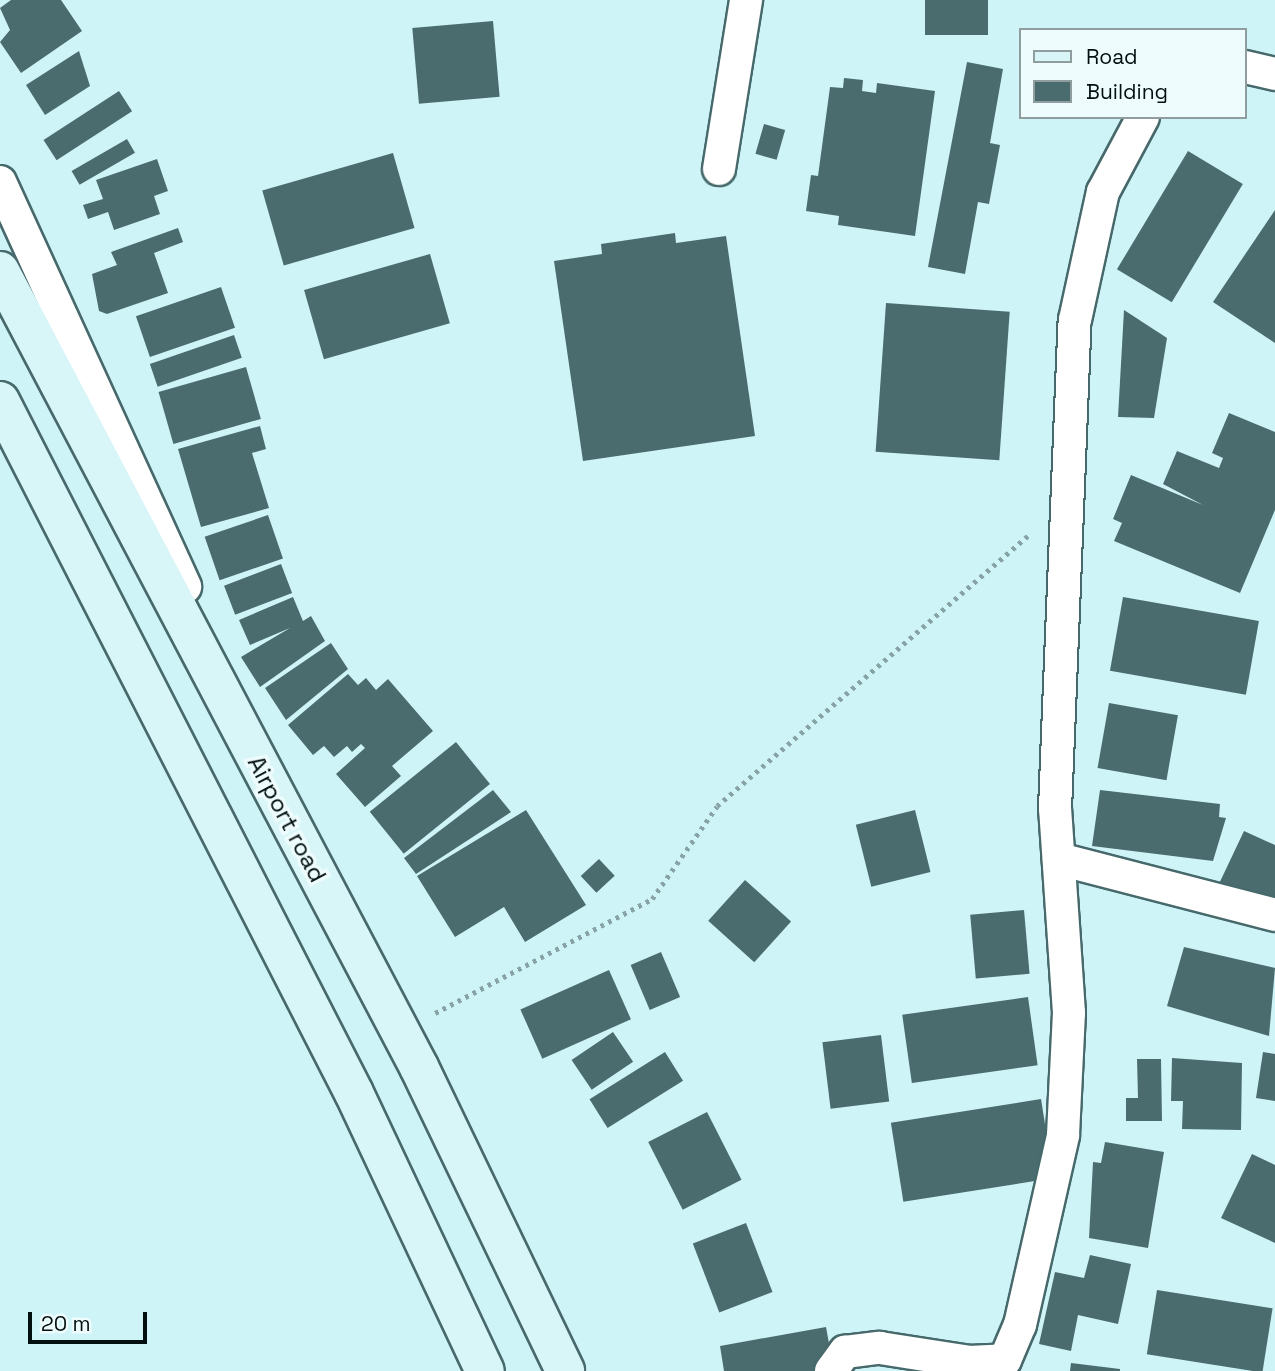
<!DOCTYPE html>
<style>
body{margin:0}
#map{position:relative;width:1275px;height:1371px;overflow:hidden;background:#cff4f7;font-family:"Space Grotesk",sans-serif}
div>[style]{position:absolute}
.building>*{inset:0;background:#4b6c6f;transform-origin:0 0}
.path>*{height:4.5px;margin-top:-2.25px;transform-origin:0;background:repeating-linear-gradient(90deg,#87a3a5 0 3.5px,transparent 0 8.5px)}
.roads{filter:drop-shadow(2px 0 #47696b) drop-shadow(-2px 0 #47696b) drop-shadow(0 2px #47696b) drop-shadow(0 -2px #47696b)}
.minor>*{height:32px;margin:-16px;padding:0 16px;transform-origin:16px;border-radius:16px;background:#fff}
.secondary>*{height:38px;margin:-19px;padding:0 19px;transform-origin:19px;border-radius:19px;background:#d8f5f8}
span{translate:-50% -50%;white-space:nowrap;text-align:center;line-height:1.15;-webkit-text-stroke:7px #eefcfd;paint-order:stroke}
.street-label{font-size:24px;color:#030e0f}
.legend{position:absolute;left:1019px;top:28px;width:228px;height:91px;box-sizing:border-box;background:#eefcfd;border:2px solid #909d9e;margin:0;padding:9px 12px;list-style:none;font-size:21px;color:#030e0f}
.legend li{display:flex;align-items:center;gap:14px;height:35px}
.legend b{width:35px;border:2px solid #909d9e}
.scale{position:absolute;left:28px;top:1312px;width:119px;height:32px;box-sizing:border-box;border:4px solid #030e0f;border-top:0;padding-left:9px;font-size:21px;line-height:24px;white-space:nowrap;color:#030e0f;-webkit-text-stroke:5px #eefcfd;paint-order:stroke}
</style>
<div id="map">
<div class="building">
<div style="clip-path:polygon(11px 0,61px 0,82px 31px,21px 73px,0 42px,10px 30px,0 8px)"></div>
<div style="left:925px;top:0;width:63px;height:35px"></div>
<div style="left:493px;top:21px;width:76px;height:81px;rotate:85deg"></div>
<div style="clip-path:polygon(79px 51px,90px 86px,45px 115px,26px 85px)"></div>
<div style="clip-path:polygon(967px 62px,1003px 69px,990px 143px,1000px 145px,989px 204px,978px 202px,965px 274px,928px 267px)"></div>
<div style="clip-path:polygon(844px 78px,863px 80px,862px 91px,876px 93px,877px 83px,935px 91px,915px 236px,838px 225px,839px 216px,806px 211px,811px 175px,818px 176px,830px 87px,843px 88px)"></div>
<div style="left:119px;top:91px;width:24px;height:90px;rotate:57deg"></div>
<div style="left:764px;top:124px;width:22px;height:31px;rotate:16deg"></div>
<div style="left:127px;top:139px;width:16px;height:64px;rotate:60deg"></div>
<div style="left:1188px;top:151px;width:64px;height:138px;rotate:31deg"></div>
<div style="left:393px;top:153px;width:78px;height:136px;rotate:74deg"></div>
<div style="clip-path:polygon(157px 159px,168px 191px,154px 196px,160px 214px,114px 230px,108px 212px,88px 219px,83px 205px,103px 199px,96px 180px)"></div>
<div style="clip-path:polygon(1275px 210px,1275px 343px,1213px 302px)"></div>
<div style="clip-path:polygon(178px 228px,183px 242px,154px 253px,168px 293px,107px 314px,99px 311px,92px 274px,117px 265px,111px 252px)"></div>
<div style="clip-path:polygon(675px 233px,676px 243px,726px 236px,755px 436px,583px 461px,554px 261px,602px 254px,601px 244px)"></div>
<div style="left:430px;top:254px;width:72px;height:131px;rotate:74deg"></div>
<div style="left:221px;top:287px;width:43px;height:90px;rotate:71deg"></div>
<div style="left:886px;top:303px;width:124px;height:149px;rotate:4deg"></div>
<div style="clip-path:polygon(1124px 310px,1167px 338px,1154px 418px,1118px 417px)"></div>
<div style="left:234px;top:335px;width:24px;height:89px;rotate:71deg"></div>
<div style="left:246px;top:367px;width:54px;height:91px;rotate:74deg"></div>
<div style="clip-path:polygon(1229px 413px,1275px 432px,1275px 510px,1240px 593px,1114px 541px,1122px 523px,1113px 519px,1131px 475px,1203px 505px,1163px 484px,1177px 451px,1219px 468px,1223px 458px,1212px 453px)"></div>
<div style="clip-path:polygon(260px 426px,266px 449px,252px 453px,269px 508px,201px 527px,178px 449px)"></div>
<div style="left:268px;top:515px;width:46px;height:67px;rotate:71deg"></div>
<div style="left:281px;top:564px;width:31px;height:61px;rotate:69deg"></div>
<div style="clip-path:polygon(293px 597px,303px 621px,311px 616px,325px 641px,260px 687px,241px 657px,290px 628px,250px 645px,239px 620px)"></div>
<div style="left:1123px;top:597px;width:138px;height:75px;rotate:10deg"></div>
<div style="clip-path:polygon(331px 643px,348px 669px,286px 720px,265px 688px)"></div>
<div style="clip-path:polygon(348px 674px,358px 685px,366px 678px,376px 690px,388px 679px,433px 731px,392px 766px,401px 776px,365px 807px,336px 774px,365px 748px,361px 744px,352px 752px,347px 746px,334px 757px,324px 746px,313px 755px,288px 725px)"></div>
<div style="left:1109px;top:703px;width:70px;height:66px;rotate:10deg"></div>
<div style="left:456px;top:742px;width:54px;height:111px;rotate:51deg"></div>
<div style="clip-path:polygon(493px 790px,511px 812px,416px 874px,404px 858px)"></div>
<div style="clip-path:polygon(1100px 790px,1220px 804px,1219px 817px,1226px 818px,1213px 861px,1092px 846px)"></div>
<div style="clip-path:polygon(526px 810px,586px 905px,525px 942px,504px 907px,455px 937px,417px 876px)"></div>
<div style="left:915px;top:810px;width:64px;height:61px;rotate:76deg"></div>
<div style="clip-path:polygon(1244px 831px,1275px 845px,1275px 916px,1217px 888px)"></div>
<div style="left:599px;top:859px;width:23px;height:25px;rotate:47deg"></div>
<div style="left:745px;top:880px;width:62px;height:55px;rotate:42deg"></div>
<div style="left:1024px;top:910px;width:64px;height:54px;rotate:85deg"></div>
<div style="clip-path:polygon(1184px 947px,1275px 968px,1269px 1036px,1167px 1006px)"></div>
<div style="left:661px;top:952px;width:49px;height:33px;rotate:67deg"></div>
<div style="left:609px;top:970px;width:54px;height:97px;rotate:66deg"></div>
<div style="left:1028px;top:997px;width:69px;height:127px;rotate:82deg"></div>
<div style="left:613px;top:1032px;width:36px;height:50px;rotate:56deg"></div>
<div style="left:881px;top:1035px;width:67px;height:59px;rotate:83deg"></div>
<div style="left:665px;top:1052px;width:34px;height:89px;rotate:58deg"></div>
<div style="clip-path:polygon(1263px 1052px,1275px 1054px,1275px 1101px,1256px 1098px)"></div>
<div style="clip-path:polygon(1172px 1058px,1242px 1063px,1241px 1130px,1182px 1129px,1183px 1101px,1171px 1101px)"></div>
<div style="clip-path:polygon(1137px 1059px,1161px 1059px,1162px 1121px,1126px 1121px,1126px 1098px,1138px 1098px)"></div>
<div style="left:1041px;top:1099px;width:80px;height:152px;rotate:81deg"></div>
<div style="left:707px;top:1112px;width:76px;height:66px;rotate:63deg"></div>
<div style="clip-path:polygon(1105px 1142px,1164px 1152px,1148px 1248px,1089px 1238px,1093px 1162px,1101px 1163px)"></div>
<div style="clip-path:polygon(1252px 1154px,1275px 1165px,1275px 1243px,1221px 1218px)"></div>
<div style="left:746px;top:1223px;width:74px;height:57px;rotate:69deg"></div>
<div style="clip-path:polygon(1090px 1255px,1131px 1264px,1118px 1324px,1078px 1315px,1071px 1351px,1039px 1344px,1055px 1272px,1084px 1278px)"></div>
<div style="left:1157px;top:1290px;width:117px;height:65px;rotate:9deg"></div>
<div style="clip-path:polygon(826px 1327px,834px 1371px,724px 1371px,720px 1346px)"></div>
<div style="clip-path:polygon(1071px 1363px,1120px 1369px,1120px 1371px,1070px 1371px)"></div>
</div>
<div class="path">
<div style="left:435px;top:1013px;width:245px;rotate:-27.7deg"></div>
<div style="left:652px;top:899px;width:113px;rotate:-55deg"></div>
<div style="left:717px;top:806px;width:413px;rotate:-41deg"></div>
</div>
<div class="roads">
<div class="minor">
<div style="left:1245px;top:67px;width:31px;rotate:13deg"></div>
<div style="left:719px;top:169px;width:171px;rotate:-80.9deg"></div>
<div style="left:0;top:182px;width:445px;rotate:65.4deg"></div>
<div style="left:1059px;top:859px;width:223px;rotate:14.5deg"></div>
<div style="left:831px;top:1371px;width:24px;rotate:-54deg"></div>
<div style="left:845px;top:1352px;width:35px;rotate:-7deg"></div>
<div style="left:880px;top:1348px;width:90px;rotate:8.9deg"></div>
<div style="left:969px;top:1362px;width:36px;rotate:-3deg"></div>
<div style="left:1005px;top:1360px;width:38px;rotate:-67deg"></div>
<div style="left:1020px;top:1325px;width:195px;rotate:-77.2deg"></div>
<div style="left:1063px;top:1135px;width:122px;rotate:-87.2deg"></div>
<div style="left:1069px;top:1013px;width:204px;rotate:-93.9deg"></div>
<div style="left:1055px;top:809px;width:489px;rotate:-87.7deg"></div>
<div style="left:1075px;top:320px;width:131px;rotate:-77.7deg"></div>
<div style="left:1103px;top:192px;width:85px;rotate:-61.9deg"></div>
</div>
<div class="secondary">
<div style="left:0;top:271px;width:900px;rotate:62.24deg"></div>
<div style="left:419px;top:1067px;width:337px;rotate:64.3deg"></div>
<div style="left:0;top:401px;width:777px;rotate:62.91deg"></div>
<div style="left:354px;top:1093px;width:307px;rotate:64.8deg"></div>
</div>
</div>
<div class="street-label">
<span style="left:287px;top:819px;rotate:62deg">Airport road</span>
</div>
<ul class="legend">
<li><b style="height:9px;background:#d8f5f8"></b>Road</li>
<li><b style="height:19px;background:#4b6c6f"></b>Building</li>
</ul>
<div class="scale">20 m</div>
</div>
